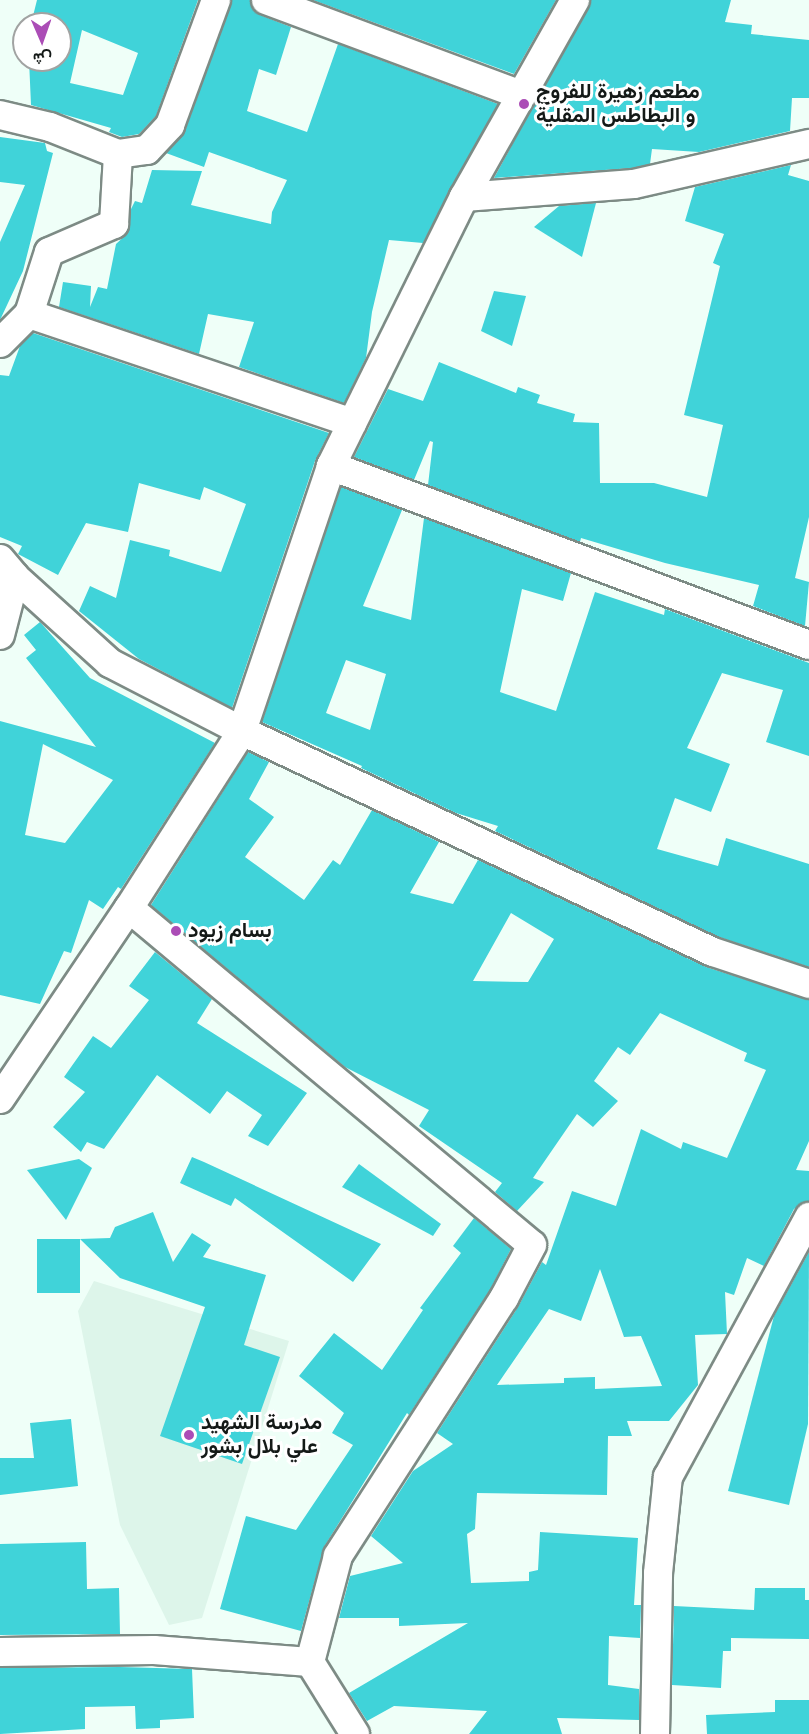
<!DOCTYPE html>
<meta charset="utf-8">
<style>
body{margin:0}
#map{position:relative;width:809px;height:1734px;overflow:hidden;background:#effff8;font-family:"Varela Round",Vazirmatn,sans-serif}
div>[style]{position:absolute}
.built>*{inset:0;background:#ddf5ea}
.building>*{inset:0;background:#40d3d9;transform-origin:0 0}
.roads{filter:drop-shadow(2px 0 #7d8b85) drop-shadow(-2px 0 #7d8b85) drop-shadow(0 2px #7d8b85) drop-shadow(0 -2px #7d8b85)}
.street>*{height:28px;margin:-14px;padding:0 14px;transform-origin:14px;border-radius:14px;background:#fff}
.dots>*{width:16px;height:16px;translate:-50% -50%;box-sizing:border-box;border:3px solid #fff;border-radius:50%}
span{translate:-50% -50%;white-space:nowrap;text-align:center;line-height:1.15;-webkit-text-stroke:6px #fff;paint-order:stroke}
.poi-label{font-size:21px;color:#141917;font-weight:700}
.left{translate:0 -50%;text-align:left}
.north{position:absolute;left:12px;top:12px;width:60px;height:60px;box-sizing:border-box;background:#fff;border:2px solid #a1a3a2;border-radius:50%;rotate:178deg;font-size:16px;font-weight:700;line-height:24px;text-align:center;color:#141917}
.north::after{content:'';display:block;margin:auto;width:21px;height:27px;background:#ab4db6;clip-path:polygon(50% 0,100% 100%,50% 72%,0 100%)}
</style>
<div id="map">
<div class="built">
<div style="clip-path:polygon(94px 1281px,289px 1341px,202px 1618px,169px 1625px,120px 1525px,78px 1311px)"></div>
</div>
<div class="building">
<div style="clip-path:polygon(evenodd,37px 0,198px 0,156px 116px,139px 134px,122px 137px,109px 132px,111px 128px,31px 105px,29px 60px,60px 60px,60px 24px,31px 24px,37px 0,82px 30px,138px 53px,123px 95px,70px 83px,82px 30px)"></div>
<div style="clip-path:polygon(232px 0,250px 0,260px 15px,291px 27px,276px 75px,259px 69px,247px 111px,307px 132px,338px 44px,498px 104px,423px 243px,389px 240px,372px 312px,366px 358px,344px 403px,239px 367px,254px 322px,208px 314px,199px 354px,59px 307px,63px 282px,91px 286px,90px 307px,98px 287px,107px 289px,116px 244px,128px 233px,131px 209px,135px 201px,142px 203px,152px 170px,202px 171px,191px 205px,271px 224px,272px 212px,287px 180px,209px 152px,204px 167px,166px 153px,185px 131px)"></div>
<div style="clip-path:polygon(313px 0,556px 0,514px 74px)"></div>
<div style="clip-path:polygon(591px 0,731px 0,725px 22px,752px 25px,751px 34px,809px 40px,809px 98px,792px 98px,790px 131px,699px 152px,652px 149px,650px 164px,632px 168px,494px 178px)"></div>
<div style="clip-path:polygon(0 137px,45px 143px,47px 151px,53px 153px,23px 271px,0 320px,0 242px,25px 185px,0 182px)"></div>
<div style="clip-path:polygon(791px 165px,788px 175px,809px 181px,809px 517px,795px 578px,809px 582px,805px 626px,753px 606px,759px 585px,665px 563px,581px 538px,580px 542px,428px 485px,433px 442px,430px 441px,414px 480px,354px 457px,388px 389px,423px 401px,439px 362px,516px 393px,518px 387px,540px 395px,537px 403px,575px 414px,573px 422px,599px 423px,600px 483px,654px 483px,707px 497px,723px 425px,684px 415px,720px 266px,713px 263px,724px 234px,685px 221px,695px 187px)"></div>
<div style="clip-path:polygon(596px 203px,582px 257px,534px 227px,559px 206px)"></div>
<div style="clip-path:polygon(494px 291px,526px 296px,512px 346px,481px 331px)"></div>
<div style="clip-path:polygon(33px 333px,329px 433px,315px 461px,232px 708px,139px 659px,79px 611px,90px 586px,116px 598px,130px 540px,170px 550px,169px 556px,221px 572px,246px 504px,204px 487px,200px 500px,139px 483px,128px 532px,86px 523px,58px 575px,18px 554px,22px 546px,0 537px,0 375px,9px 376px,20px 346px)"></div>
<div style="clip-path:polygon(evenodd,341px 487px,402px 510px,363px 606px,411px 620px,424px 518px,571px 573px,563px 601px,522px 589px,500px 692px,556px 711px,595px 592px,664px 615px,665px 609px,809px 663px,809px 756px,766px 742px,783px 690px,722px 673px,687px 748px,730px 764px,711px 812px,675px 798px,657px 849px,718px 866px,726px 838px,809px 864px,809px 967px,719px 937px,495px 831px,498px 826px,456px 813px,361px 768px,362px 766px,262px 722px,341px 487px,346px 660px,386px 674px,370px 730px,326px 713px,346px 660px)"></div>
<div style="clip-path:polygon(evenodd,40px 622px,90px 678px,215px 743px,121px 889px,118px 887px,103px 909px,89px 900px,71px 953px,64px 951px,40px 1004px,0 995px,0 721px,96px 747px,26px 658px,36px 650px,24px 635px,40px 622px,43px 744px,113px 780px,65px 843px,25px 835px,43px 744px)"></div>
<div style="clip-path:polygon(evenodd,248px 752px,269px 762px,249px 799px,274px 817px,245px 857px,304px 900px,333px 860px,340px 865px,372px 810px,439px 842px,410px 893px,453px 904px,478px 860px,706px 967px,809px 1000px,809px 1141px,796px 1170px,809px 1171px,809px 1201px,794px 1209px,764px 1266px,747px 1258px,734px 1295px,725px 1292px,727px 1334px,695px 1335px,698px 1385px,669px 1421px,627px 1421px,632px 1436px,608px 1436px,607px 1495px,477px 1493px,475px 1529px,467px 1534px,471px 1583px,529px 1581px,529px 1572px,538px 1570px,540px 1532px,638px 1538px,634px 1605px,641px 1605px,640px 1638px,609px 1636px,608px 1685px,639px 1689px,639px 1720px,557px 1718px,562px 1734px,469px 1734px,487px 1711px,394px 1706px,367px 1721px,349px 1693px,468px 1623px,399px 1626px,399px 1618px,339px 1618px,350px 1576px,403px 1563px,371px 1536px,413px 1471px,453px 1444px,437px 1433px,518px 1307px,542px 1262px,546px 1265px,572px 1191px,616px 1206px,641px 1129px,681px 1149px,683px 1142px,727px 1158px,766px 1070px,744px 1061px,747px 1053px,660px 1013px,630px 1055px,618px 1047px,594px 1081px,618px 1101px,593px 1127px,577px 1114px,533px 1178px,544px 1182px,517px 1211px,495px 1192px,502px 1183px,419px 1126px,429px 1110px,345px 1067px,151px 905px,248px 752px,511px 913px,554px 939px,528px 982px,473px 981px,511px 913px,248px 752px,600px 1269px,624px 1337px,641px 1336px,662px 1386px,595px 1389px,595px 1377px,564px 1378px,564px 1383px,497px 1385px,549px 1309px,581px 1321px,600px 1269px)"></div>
<div style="clip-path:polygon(155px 952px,212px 999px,197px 1023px,307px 1093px,268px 1146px,248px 1136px,262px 1115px,227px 1091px,210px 1114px,157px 1075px,104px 1149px,87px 1142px,81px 1152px,53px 1127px,85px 1092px,64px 1077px,93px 1036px,111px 1048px,149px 1000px,129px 986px)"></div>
<div style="clip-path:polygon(192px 1157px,204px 1162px,381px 1244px,353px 1282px,235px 1198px,231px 1206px,180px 1183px)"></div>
<div style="clip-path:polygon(79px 1159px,92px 1168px,66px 1220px,27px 1170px)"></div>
<div style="clip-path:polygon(359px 1164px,441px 1224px,433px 1236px,342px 1187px)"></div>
<div style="clip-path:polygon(153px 1212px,173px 1262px,192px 1233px,211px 1245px,203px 1257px,266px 1275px,244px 1345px,280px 1357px,242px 1464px,160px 1436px,205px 1307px,120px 1278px,80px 1239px,110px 1238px,115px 1227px)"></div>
<div style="clip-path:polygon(474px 1218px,511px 1249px,490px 1290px,409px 1415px,407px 1413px,324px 1547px,301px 1631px,220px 1609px,246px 1516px,296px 1530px,353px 1445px,332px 1433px,344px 1413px,299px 1376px,334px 1333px,382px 1370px,423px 1310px,420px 1308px,461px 1253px,453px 1246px)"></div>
<div style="left:37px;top:1239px;width:43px;height:54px"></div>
<div style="clip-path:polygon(809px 1252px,808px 1424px,789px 1505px,728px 1491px,774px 1316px)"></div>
<div style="clip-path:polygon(71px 1419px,78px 1486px,0 1495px,0 1458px,34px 1458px,30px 1423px)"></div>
<div style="clip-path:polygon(86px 1542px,87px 1589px,119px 1588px,120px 1634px,0 1635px,0 1544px)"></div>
<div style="clip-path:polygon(755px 1588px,805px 1588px,805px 1600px,809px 1600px,809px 1639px,731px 1638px,731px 1651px,723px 1651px,721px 1688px,672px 1685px,674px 1606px,754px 1610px)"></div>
<div style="clip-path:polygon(120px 1667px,192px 1669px,194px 1718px,160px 1720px,160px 1728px,136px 1729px,135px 1706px,85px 1707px,85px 1729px,0 1734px,0 1668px)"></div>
<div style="clip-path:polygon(775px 1700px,809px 1700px,809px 1734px,707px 1734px,706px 1715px,775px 1712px)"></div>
</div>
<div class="roads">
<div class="street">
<div style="left:266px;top:0;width:273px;rotate:20.4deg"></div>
<div style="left:0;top:115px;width:51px;rotate:13.5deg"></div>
<div style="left:50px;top:127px;width:73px;rotate:21.7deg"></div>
<div style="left:118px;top:154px;width:29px;rotate:-8deg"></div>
<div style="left:147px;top:150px;width:34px;rotate:-47deg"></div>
<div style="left:170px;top:125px;width:133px;rotate:-69.8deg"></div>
<div style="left:464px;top:197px;width:170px;rotate:-4.4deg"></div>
<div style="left:634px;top:184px;width:180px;rotate:-12.9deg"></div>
<div style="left:29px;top:314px;width:65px;rotate:-72.1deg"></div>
<div style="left:49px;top:252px;width:71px;rotate:-23.3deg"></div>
<div style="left:114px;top:224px;width:70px;rotate:-86.7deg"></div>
<div style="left:0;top:343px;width:41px;rotate:-45deg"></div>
<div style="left:29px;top:314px;width:341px;rotate:18.6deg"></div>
<div style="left:331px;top:466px;width:510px;rotate:20.53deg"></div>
<div style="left:0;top:559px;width:23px;rotate:50deg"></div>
<div style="left:15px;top:577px;width:128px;rotate:42.2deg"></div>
<div style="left:110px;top:663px;width:148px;rotate:27.3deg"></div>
<div style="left:242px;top:731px;width:520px;rotate:25.14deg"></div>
<div style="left:713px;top:952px;width:101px;rotate:18.4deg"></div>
<div style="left:0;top:635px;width:60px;rotate:-75.5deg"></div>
<div style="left:129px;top:908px;width:525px;rotate:39.9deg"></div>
<div style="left:532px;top:1245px;width:60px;rotate:117.8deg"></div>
<div style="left:504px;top:1298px;width:307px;rotate:122.8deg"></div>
<div style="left:338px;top:1556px;width:110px;rotate:104.8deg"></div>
<div style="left:0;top:1099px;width:230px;rotate:-56deg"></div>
<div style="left:129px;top:908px;width:210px;rotate:-57.4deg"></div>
<div style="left:242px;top:731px;width:280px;rotate:-71.4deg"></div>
<div style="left:331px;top:466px;width:300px;rotate:-63.7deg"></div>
<div style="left:464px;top:197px;width:226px;rotate:-60.6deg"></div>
<div style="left:0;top:1652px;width:154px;rotate:-0.7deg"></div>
<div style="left:154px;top:1650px;width:156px;rotate:4.4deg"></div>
<div style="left:310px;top:1662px;width:85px;rotate:58deg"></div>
<div style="left:655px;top:1734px;width:161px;rotate:-88.9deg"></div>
<div style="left:658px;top:1573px;width:97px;rotate:-84.1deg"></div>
<div style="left:668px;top:1477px;width:296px;rotate:-61.5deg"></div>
</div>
</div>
<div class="dots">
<div style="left:524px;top:104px;background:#ab4db6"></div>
<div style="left:176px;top:931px;background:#ab4db6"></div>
<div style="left:189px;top:1435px;background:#ab4db6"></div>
</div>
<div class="poi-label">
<span class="left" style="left:536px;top:104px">مطعم زهيرة للفروج<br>و البطاطس المقلية</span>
<span class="left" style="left:188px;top:931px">بسام زيود</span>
<span class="left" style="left:201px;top:1435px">مدرسة الشهيد<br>علي بلال بشور</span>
</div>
<div class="north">ش</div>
</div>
